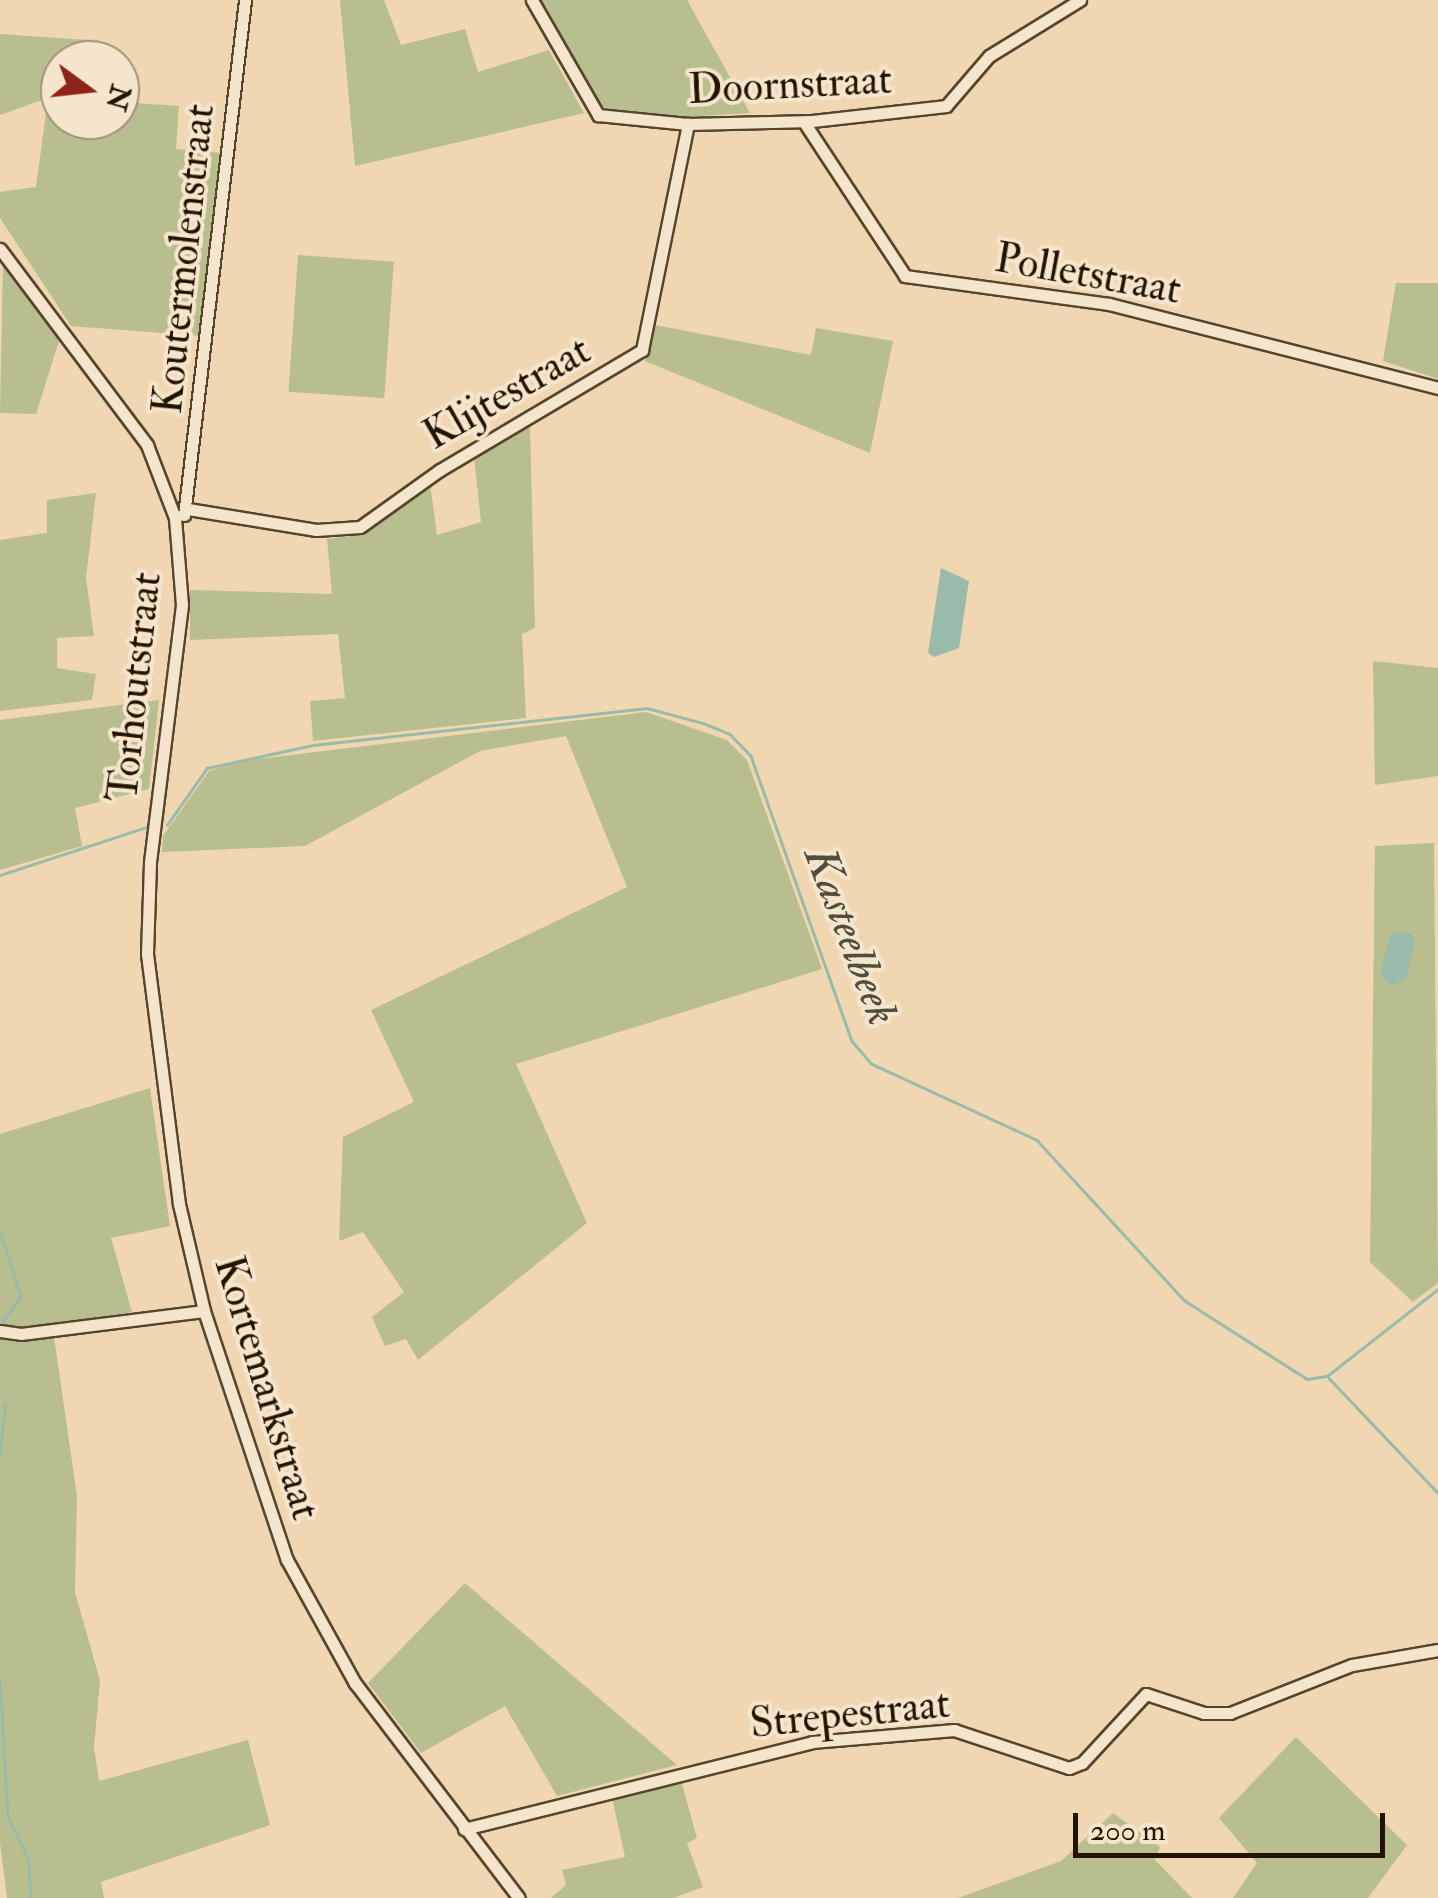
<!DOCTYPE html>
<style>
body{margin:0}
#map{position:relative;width:1438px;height:1898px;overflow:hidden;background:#f0d7b2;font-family:"IM FELL Double Pica",serif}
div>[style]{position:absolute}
.green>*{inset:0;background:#b8be8d;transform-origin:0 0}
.water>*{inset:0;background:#9abaab}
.stream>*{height:2.5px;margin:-1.25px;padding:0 1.25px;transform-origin:1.25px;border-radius:1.25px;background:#9abaab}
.roads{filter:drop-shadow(2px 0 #56452d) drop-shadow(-2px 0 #56452d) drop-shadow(0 2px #56452d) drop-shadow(0 -2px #56452d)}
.minor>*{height:11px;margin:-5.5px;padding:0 5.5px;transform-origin:5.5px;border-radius:5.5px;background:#f5e5cd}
span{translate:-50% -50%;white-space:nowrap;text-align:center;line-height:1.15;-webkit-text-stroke:8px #f5e5cd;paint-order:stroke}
.street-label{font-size:42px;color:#231401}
.water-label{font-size:45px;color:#4d4e3c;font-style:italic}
.north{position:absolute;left:40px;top:40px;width:100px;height:100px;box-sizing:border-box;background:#f5e5cd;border:2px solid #a1917b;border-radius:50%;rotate:105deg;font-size:28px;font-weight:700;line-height:40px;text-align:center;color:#231401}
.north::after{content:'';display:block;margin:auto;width:35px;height:45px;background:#8f2418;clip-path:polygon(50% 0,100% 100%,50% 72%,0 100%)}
.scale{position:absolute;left:1073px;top:1813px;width:312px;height:45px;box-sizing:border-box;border:5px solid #231401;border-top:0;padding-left:12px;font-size:30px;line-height:35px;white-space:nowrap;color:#231401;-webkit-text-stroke:8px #f5e5cd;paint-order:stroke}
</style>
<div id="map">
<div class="green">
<div style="clip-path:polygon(340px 0,384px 0,401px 45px,465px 29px,478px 72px,549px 50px,584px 113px,355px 166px)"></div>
<div style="clip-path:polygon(538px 0,687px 0,750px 113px,684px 117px,608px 109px,595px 102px)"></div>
<div style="clip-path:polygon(0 34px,87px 40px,85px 60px,60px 60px,60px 120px,120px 120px,120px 102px,179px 106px,176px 149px,224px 153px,200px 336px,71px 326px,0 218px,0 192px,36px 187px,48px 98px,0 115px)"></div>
<div style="left:298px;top:255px;width:96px;height:137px;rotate:4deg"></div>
<div style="clip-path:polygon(3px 262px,59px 341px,36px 414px,0 413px)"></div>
<div style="clip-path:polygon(1396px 283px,1438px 283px,1438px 379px,1383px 361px)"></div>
<div style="clip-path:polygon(655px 325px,811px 355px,816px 328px,893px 341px,870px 453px,645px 361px)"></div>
<div style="clip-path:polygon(530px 424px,535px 628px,522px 634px,526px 718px,313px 741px,310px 701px,345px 698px,338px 634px,190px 640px,190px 590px,332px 594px,327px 539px,360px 535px,430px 483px,437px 535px,481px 522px,474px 456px)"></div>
<div style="clip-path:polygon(96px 493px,86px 578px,94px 636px,57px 638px,57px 668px,96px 674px,92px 700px,0 711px,0 540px,47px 533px,47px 500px)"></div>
<div style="clip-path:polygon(1373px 661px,1438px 668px,1438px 776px,1375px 785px)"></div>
<div style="clip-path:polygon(159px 700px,149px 789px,75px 808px,82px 846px,0 870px,0 720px)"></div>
<div style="clip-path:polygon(646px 712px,727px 740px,747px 760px,822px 969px,516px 1064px,587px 1223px,418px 1360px,406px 1339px,385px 1346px,372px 1317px,404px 1292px,363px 1232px,339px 1241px,343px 1137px,414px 1102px,371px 1010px,627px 887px,566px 736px,480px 751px,305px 846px,162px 852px,163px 836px,209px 771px,242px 761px)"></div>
<div style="clip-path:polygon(1434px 843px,1438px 1283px,1413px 1302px,1370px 1262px,1375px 846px)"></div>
<div style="clip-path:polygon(150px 1088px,170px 1226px,111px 1238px,132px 1312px,24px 1329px,0 1325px,0 1134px)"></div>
<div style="clip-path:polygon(54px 1337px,77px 1496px,75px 1592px,100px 1681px,94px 1747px,99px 1781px,248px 1740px,270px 1825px,101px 1882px,104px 1898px,7px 1898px,0 1843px,0 1339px)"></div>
<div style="clip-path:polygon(465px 1583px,677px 1765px,557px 1796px,505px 1706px,421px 1753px,368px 1683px)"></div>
<div style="clip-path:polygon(1296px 1737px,1407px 1845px,1368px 1898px,1233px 1898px,1257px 1863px,1219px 1818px)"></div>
<div style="clip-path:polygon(680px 1777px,697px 1838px,687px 1843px,703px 1887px,673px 1898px,551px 1898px,566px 1885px,562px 1870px,625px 1857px,611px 1793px)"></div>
<div style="clip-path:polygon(1113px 1813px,1160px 1847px,1155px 1860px,1192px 1898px,958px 1898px,1061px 1861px)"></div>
</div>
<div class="water">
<div style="clip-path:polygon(941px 568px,969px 581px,959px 648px,934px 657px,928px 653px)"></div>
<div style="clip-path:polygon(1391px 932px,1411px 933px,1415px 942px,1406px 978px,1391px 986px,1380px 974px)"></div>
</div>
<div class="stream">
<div style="left:167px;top:825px;width:70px;rotate:-54.9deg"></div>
<div style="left:207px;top:768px;width:108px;rotate:-12.2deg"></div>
<div style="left:313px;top:745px;width:336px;rotate:-6.3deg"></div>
<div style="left:647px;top:708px;width:58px;rotate:15deg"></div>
<div style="left:703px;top:723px;width:29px;rotate:22deg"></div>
<div style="left:730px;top:734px;width:30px;rotate:46deg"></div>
<div style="left:751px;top:756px;width:302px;rotate:70.5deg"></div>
<div style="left:852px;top:1041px;width:30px;rotate:49deg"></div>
<div style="left:872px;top:1064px;width:182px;rotate:24.7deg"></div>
<div style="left:1037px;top:1140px;width:217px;rotate:47.4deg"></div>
<div style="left:1184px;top:1300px;width:146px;rotate:32.7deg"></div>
<div style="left:1307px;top:1379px;width:20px;rotate:-9deg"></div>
<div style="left:1327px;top:1376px;width:141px;rotate:-38.1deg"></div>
<div style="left:0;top:875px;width:155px;rotate:-18.1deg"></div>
<div style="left:0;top:1230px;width:70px;rotate:72.6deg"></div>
<div style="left:21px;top:1297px;width:31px;rotate:126deg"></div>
<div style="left:1329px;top:1378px;width:158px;rotate:46.5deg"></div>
<div style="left:0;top:1453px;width:49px;rotate:-84.2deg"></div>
<div style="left:0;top:1677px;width:140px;rotate:86.7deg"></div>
<div style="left:8px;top:1817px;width:48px;rotate:64deg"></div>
<div style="left:29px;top:1860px;width:38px;rotate:87deg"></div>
</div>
<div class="roads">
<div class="minor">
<div style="left:532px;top:0;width:133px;rotate:60.1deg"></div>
<div style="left:598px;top:115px;width:90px;rotate:5.7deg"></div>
<div style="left:688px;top:124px;width:124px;rotate:-1.4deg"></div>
<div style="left:812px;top:121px;width:135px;rotate:-6.4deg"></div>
<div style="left:946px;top:106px;width:66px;rotate:-49.3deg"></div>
<div style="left:989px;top:56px;width:107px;rotate:-31.6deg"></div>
<div style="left:804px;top:122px;width:184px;rotate:56.7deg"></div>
<div style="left:905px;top:276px;width:206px;rotate:7.8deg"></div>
<div style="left:1109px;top:304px;width:340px;rotate:14.3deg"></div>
<div style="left:0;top:249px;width:245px;rotate:53.1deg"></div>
<div style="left:147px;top:445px;width:78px;rotate:69deg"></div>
<div style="left:175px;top:518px;width:87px;rotate:85.4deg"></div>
<div style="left:182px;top:605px;width:260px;rotate:97.1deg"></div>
<div style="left:150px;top:863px;width:91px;rotate:91.9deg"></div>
<div style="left:147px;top:954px;width:252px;rotate:82.7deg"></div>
<div style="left:179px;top:1204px;width:110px;rotate:76.8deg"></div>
<div style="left:204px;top:1311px;width:262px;rotate:71.6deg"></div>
<div style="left:287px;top:1560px;width:141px;rotate:61.1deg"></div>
<div style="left:355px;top:1683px;width:270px;rotate:52.7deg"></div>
<div style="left:188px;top:509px;width:130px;rotate:9.3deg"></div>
<div style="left:316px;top:530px;width:44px;rotate:-3.9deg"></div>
<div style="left:360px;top:527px;width:98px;rotate:-35.5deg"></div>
<div style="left:440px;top:470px;width:235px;rotate:-30.7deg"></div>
<div style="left:642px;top:350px;width:231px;rotate:-78.5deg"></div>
<div style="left:184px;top:515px;width:519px;rotate:-83.24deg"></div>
<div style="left:0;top:1331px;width:21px;rotate:8deg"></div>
<div style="left:21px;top:1334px;width:184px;rotate:-7.2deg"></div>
<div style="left:464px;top:1829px;width:359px;rotate:-14deg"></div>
<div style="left:812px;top:1742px;width:143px;rotate:-4.8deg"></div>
<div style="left:954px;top:1730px;width:121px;rotate:18.3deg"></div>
<div style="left:1069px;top:1768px;width:14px;rotate:-21deg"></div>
<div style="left:1082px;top:1763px;width:94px;rotate:-47.2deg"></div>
<div style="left:1146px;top:1694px;width:61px;rotate:18.1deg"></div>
<div style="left:1204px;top:1713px;width:26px"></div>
<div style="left:1230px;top:1713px;width:131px;rotate:-21.5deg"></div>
<div style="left:1352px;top:1665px;width:87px;rotate:-9.9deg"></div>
</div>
</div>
<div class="street-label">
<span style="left:790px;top:85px;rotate:-3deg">Doornstraat</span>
<span style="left:184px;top:259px;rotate:-84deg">Koutermolenstraat</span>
<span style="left:1088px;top:274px;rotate:10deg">Polletstraat</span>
<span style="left:507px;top:393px;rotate:-30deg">Klijtestraat</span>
<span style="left:135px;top:687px;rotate:-84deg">Torhoutstraat</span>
<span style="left:267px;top:1388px;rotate:73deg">Kortemarkstraat</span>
<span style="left:850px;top:1714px;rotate:-6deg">Strepestraat</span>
</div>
<div class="water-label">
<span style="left:850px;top:936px;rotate:69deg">Kasteelbeek</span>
</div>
<div class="north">N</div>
<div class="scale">200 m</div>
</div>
